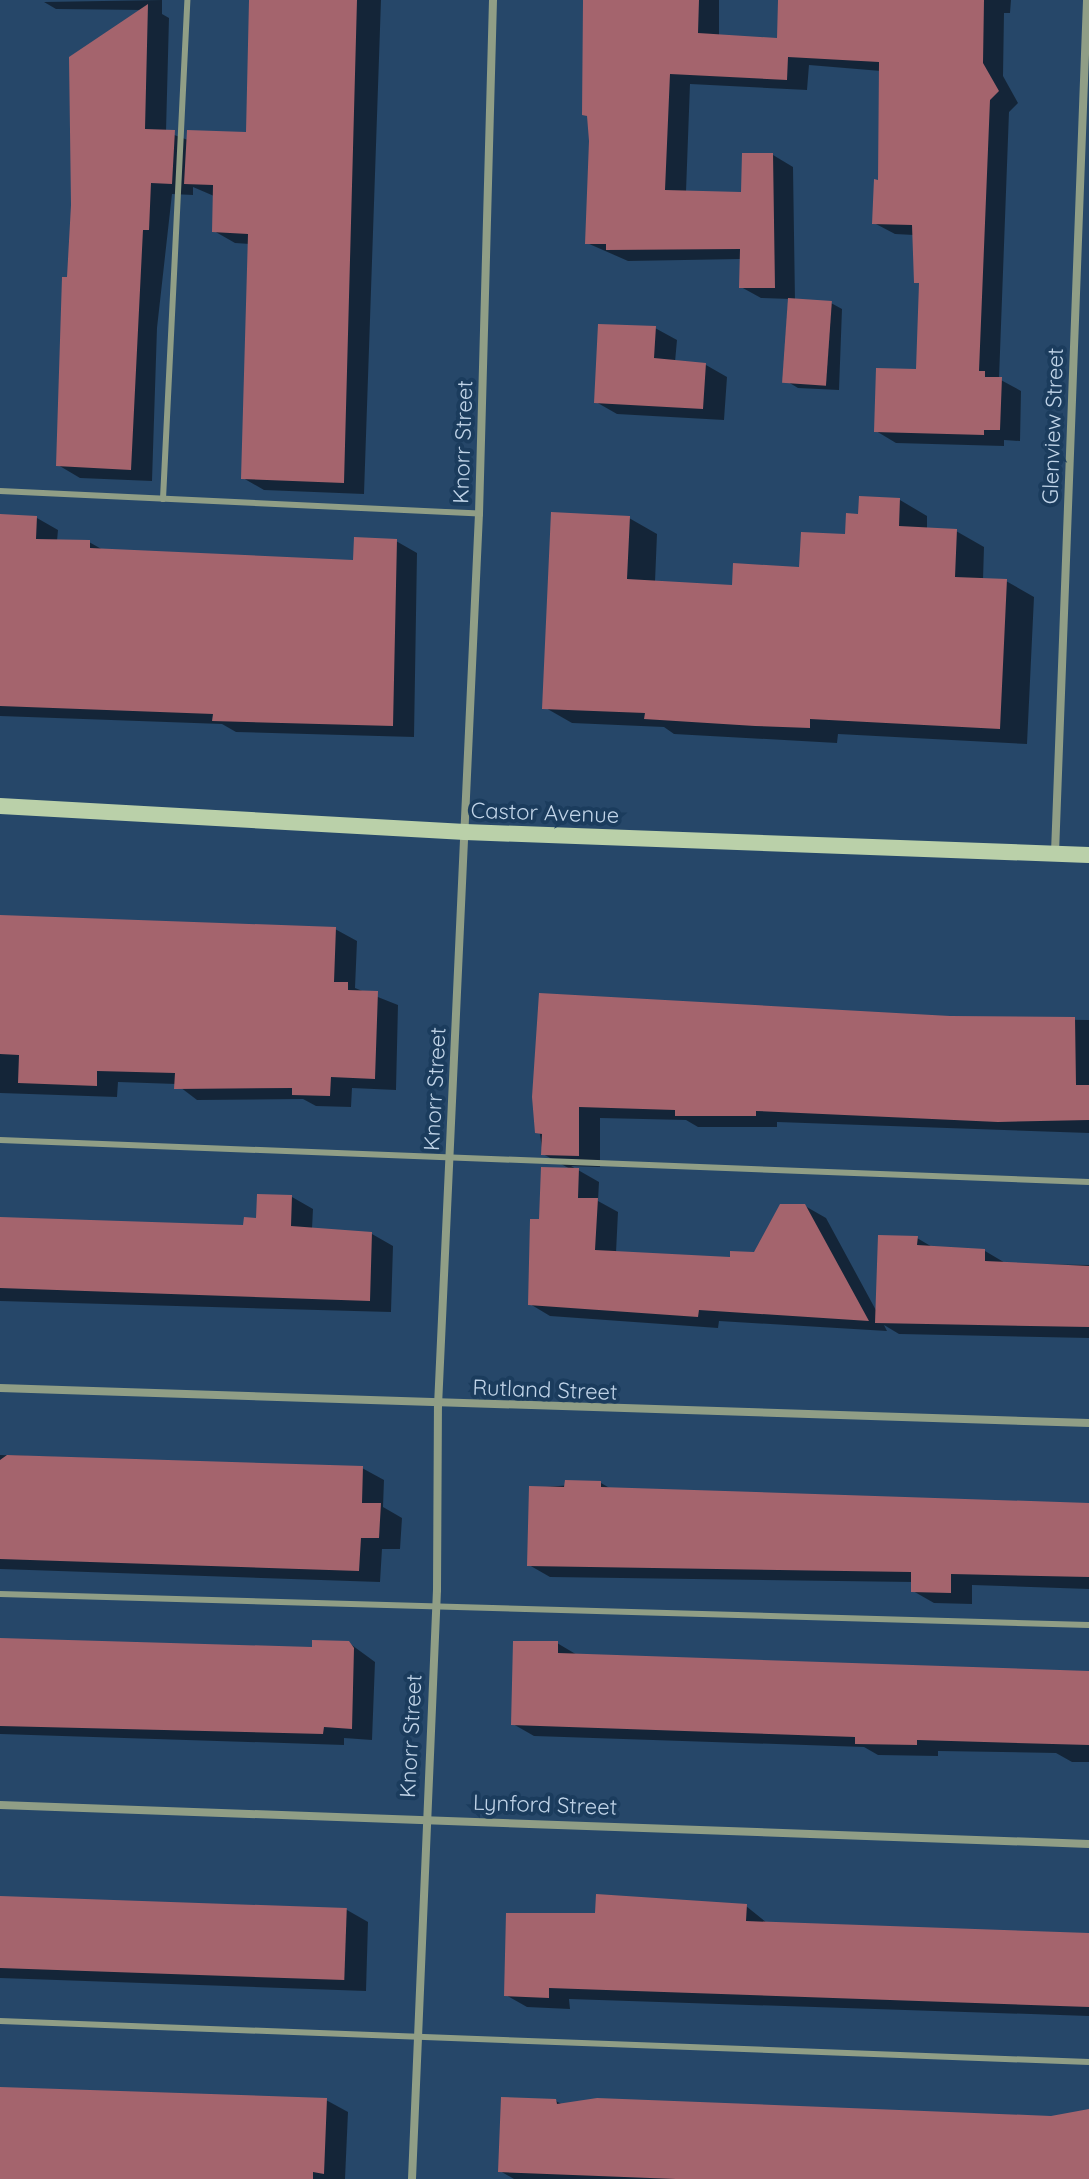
<!DOCTYPE html>
<style>
body{margin:0}
#map{position:relative;width:1089px;height:2179px;overflow:hidden;background:#264769;font-family:Quicksand,sans-serif}
div>[style]{position:absolute}
.shadow>*{inset:0;background:#0007}
.building>*{inset:0;background:#a4646d;transform-origin:0 0}
.lane>*{height:6px;margin:-3px;padding:0 3px;transform-origin:3px;border-radius:3px;background:#909e86}
.street>*{height:8px;margin:-4px;padding:0 4px;transform-origin:4px;border-radius:4px;background:#909e86}
.secondary>*{height:16px;margin:-8px;padding:0 8px;transform-origin:8px;border-radius:8px;background:#bad0a9}
span{translate:-50% -50%;white-space:nowrap;text-align:center;line-height:1.15;-webkit-text-stroke:8px #1b3c5d;paint-order:stroke}
.street-label{font-size:22px;color:#c1d4e8}
</style>
<div id="map">
<div class="shadow">
<div style="clip-path:polygon(162px 0,162px 14px,169px 18px,166px 132px,188px 140px,248px 135px,255px 0,381px 0,364px 494px,264px 490px,243px 478px,250px 244px,235px 243px,214px 231px,214px 196px,193px 187px,193px 195px,172px 194px,157px 328px,152px 481px,80px 478px,58px 465px,69px 279px,142px 10px,56px 9px,44px 2px)"></div>
<div style="clip-path:polygon(585px 0,719px 0,719px 36px,789px 41px,881px 0,1011px 0,1010px 13px,1004px 13px,1003px 76px,1018px 103px,1009px 112px,999px 379px,1021px 391px,1020px 441px,1004px 440px,1004px 446px,896px 443px,876px 431px,918px 371px,921px 284px,916px 281px,914px 235px,895px 234px,874px 223px,880px 182px,881px 71px,809px 65px,807px 90px,690px 84px,686px 192px,743px 194px,773px 155px,793px 167px,795px 301px,831px 303px,842px 309px,839px 390px,798px 388px,788px 382px,790px 299px,761px 298px,741px 287px,741px 259px,628px 261px,587px 243px,591px 141px,589px 117px,584px 114px)"></div>
<div style="clip-path:polygon(655px 328px,677px 340px,675px 362px,706px 365px,727px 377px,724px 420px,617px 414px,596px 402px)"></div>
<div style="clip-path:polygon(900px 500px,927px 516px,927px 530px,956px 531px,984px 547px,983px 580px,1006px 581px,1034px 597px,1027px 744px,838px 734px,837px 743px,674px 734px,664px 727px,572px 723px,544px 707px,629px 518px,657px 534px,655px 582px,734px 587px,801px 569px,847px 536px,860px 516px)"></div>
<div style="clip-path:polygon(0 516px,37px 518px,58px 530px,57px 541px,89px 542px,105px 551px,355px 562px,396px 541px,417px 553px,414px 737px,236px 732px,222px 724px,0 716px)"></div>
<div style="clip-path:polygon(0 916px,335px 929px,357px 941px,355px 988px,398px 1005px,396px 1090px,352px 1088px,351px 1107px,316px 1106px,303px 1099px,197px 1100px,176px 1084px,118px 1082px,117px 1097px,0 1093px)"></div>
<div style="clip-path:polygon(949px 1018px,1089px 1020px,1089px 1133px,777px 1122px,777px 1127px,698px 1127px,686px 1120px,600px 1118px,600px 1167px,571px 1166px,599px 1182px,598px 1201px,618px 1212px,616px 1253px,732px 1259px,755px 1254px,805px 1206px,826px 1218px,878px 1314px,917px 1238px,934px 1248px,985px 1251px,1007px 1264px,1089px 1265px,1089px 1338px,899px 1334px,884px 1325px,887px 1331px,719px 1321px,718px 1328px,550px 1316px,530px 1304px,540px 1221px,572px 1170px,543px 1154px,534px 1097px)"></div>
<div style="clip-path:polygon(292px 1197px,313px 1209px,312px 1229px,372px 1234px,393px 1246px,391px 1312px,0 1301px,0 1219px,245px 1227px)"></div>
<div style="clip-path:polygon(0 1455px,362px 1468px,384px 1480px,383px 1507px,402px 1518px,400px 1549px,382px 1549px,380px 1582px,0 1569px)"></div>
<div style="clip-path:polygon(601px 1483px,613px 1490px,1089px 1505px,1089px 1589px,972px 1585px,972px 1604px,934px 1603px,913px 1591px,913px 1582px,550px 1577px,529px 1565px,531px 1488px)"></div>
<div style="clip-path:polygon(0 1639px,314px 1649px,349px 1643px,375px 1662px,372px 1740px,344px 1738px,344px 1745px,0 1734px)"></div>
<div style="clip-path:polygon(557px 1643px,579px 1656px,1089px 1673px,1089px 1762px,1072px 1762px,1056px 1753px,938px 1751px,938px 1756px,878px 1755px,864px 1747px,534px 1736px,513px 1724px)"></div>
<div style="clip-path:polygon(0 1899px,347px 1910px,368px 1922px,366px 1991px,0 1978px)"></div>
<div style="clip-path:polygon(746px 1906px,767px 1923px,1089px 1935px,1089px 2016px,569px 1999px,570px 2009px,527px 2007px,506px 1995px,597px 1915px)"></div>
<div style="clip-path:polygon(0 2090px,326px 2100px,348px 2112px,345px 2179px,0 2179px)"></div>
<div style="clip-path:polygon(556px 2101px,563px 2105px,1089px 2120px,1089px 2179px,514px 2179px,500px 2171px)"></div>
</div>
<div class="building">
<div style="clip-path:polygon(249px 0,357px 0,344px 483px,241px 479px,248px 234px,212px 232px,213px 185px,184px 184px,187px 130px,246px 132px)"></div>
<div style="clip-path:polygon(583px 0,699px 0,698px 33px,777px 38px,778px 0,984px 0,983px 63px,999px 91px,990px 100px,979px 371px,985px 371px,985px 377px,1002px 377px,1000px 430px,984px 430px,984px 435px,874px 432px,876px 368px,916px 369px,919px 283px,914px 283px,912px 225px,872px 224px,874px 179px,878px 180px,879px 62px,788px 57px,787px 80px,670px 74px,665px 190px,741px 192px,742px 153px,773px 153px,775px 288px,739px 288px,740px 249px,606px 250px,606px 244px,585px 244px,589px 141px,587px 116px,582px 115px)"></div>
<div style="clip-path:polygon(148px 4px,145px 129px,175px 130px,172px 184px,151px 183px,149px 230px,143px 230px,131px 470px,56px 466px,62px 277px,67px 277px,71px 205px,69px 57px)"></div>
<div style="left:788px;top:298px;width:44px;height:85px;rotate:4deg"></div>
<div style="clip-path:polygon(598px 324px,656px 326px,654px 358px,706px 363px,703px 409px,594px 403px)"></div>
<div style="clip-path:polygon(859px 496px,900px 498px,899px 526px,957px 529px,955px 577px,1007px 579px,1000px 729px,810px 719px,810px 728px,755px 726px,644px 719px,645px 713px,542px 709px,551px 512px,630px 516px,627px 579px,732px 585px,733px 563px,799px 567px,801px 532px,845px 534px,846px 513px,858px 514px)"></div>
<div style="clip-path:polygon(0 514px,37px 516px,36px 539px,90px 540px,90px 548px,353px 560px,354px 537px,397px 539px,393px 726px,212px 721px,213px 714px,0 706px)"></div>
<div style="clip-path:polygon(0 915px,336px 927px,334px 982px,348px 982px,348px 990px,378px 991px,375px 1079px,331px 1077px,330px 1096px,292px 1095px,292px 1088px,174px 1089px,175px 1073px,97px 1071px,97px 1086px,18px 1083px,19px 1055px,0 1054px)"></div>
<div style="clip-path:polygon(539px 993px,950px 1016px,1075px 1017px,1076px 1085px,1089px 1085px,1089px 1120px,998px 1122px,756px 1111px,756px 1116px,675px 1116px,675px 1110px,579px 1107px,579px 1156px,541px 1155px,542px 1134px,535px 1133px,532px 1097px)"></div>
<div style="clip-path:polygon(541px 1167px,579px 1168px,578px 1198px,598px 1198px,595px 1250px,730px 1257px,730px 1251px,754px 1252px,780px 1204px,805px 1204px,869px 1321px,699px 1310px,698px 1317px,528px 1305px,530px 1219px,539px 1219px)"></div>
<div style="clip-path:polygon(257px 1194px,292px 1195px,291px 1226px,372px 1232px,370px 1301px,0 1288px,0 1217px,243px 1225px,244px 1217px,256px 1218px)"></div>
<div style="clip-path:polygon(878px 1235px,918px 1236px,917px 1245px,985px 1249px,985px 1261px,1089px 1266px,1089px 1327px,875px 1323px)"></div>
<div style="clip-path:polygon(7px 1455px,363px 1466px,362px 1503px,381px 1503px,379px 1538px,361px 1538px,359px 1571px,0 1559px,0 1460px)"></div>
<div style="clip-path:polygon(565px 1480px,601px 1481px,601px 1487px,1089px 1503px,1089px 1577px,951px 1574px,951px 1593px,911px 1592px,911px 1572px,527px 1566px,529px 1486px,564px 1487px)"></div>
<div style="clip-path:polygon(0 1638px,312px 1647px,312px 1640px,349px 1641px,354px 1648px,352px 1729px,324px 1727px,323px 1734px,0 1726px)"></div>
<div style="clip-path:polygon(513px 1641px,558px 1641px,558px 1653px,1089px 1671px,1089px 1745px,917px 1740px,917px 1745px,855px 1744px,855px 1737px,511px 1725px)"></div>
<div style="clip-path:polygon(596px 1894px,747px 1904px,746px 1921px,1089px 1933px,1089px 2007px,549px 1988px,549px 1998px,504px 1996px,506px 1913px,595px 1913px)"></div>
<div style="left:0;top:1896px;width:347px;height:72px;rotate:2deg"></div>
<div style="clip-path:polygon(0 2087px,327px 2098px,324px 2174px,313px 2172px,313px 2179px,0 2179px)"></div>
<div style="clip-path:polygon(501px 2097px,556px 2099px,557px 2104px,597px 2098px,1051px 2116px,1089px 2109px,1089px 2179px,676px 2179px,498px 2172px)"></div>
</div>
<div class="lane">
<div style="left:0;top:491px;width:480px;rotate:2.7deg"></div>
<div style="left:163px;top:499px;width:500px;rotate:-87.2deg"></div>
<div style="left:0;top:1140px;width:1090px;rotate:2.21deg"></div>
<div style="left:0;top:1594px;width:1089px;rotate:1.63deg"></div>
<div style="left:0;top:2021px;width:1090px;rotate:2.16deg"></div>
</div>
<div class="street">
<div style="left:1055px;top:853px;width:854px;rotate:-87.85deg"></div>
<div style="left:0;top:1388px;width:1090px;rotate:1.84deg"></div>
<div style="left:0;top:1805px;width:1090px;rotate:2.05deg"></div>
<div style="left:412px;top:2179px;width:590px;rotate:-87.57deg"></div>
<div style="left:437px;top:1590px;width:184px;rotate:-89.7deg"></div>
<div style="left:438px;top:1406px;width:893px;rotate:-87.37deg"></div>
<div style="left:479px;top:514px;width:514px;rotate:-88.44deg"></div>
</div>
<div class="secondary">
<div style="left:0;top:806px;width:466px;rotate:3.2deg"></div>
<div style="left:465px;top:832px;width:624px;rotate:2.11deg"></div>
</div>
<div class="street-label">
<span style="left:1053px;top:426px;rotate:-88deg">Glenview Street</span>
<span style="left:463px;top:442px;rotate:-88deg">Knorr Street</span>
<span style="left:545px;top:813px;rotate:2deg">Castor Avenue</span>
<span style="left:435px;top:1089px;rotate:-87deg">Knorr Street</span>
<span style="left:545px;top:1390px;rotate:2deg">Rutland Street</span>
<span style="left:411px;top:1736px;rotate:-87deg">Knorr Street</span>
<span style="left:545px;top:1805px;rotate:2deg">Lynford Street</span>
</div>
</div>
